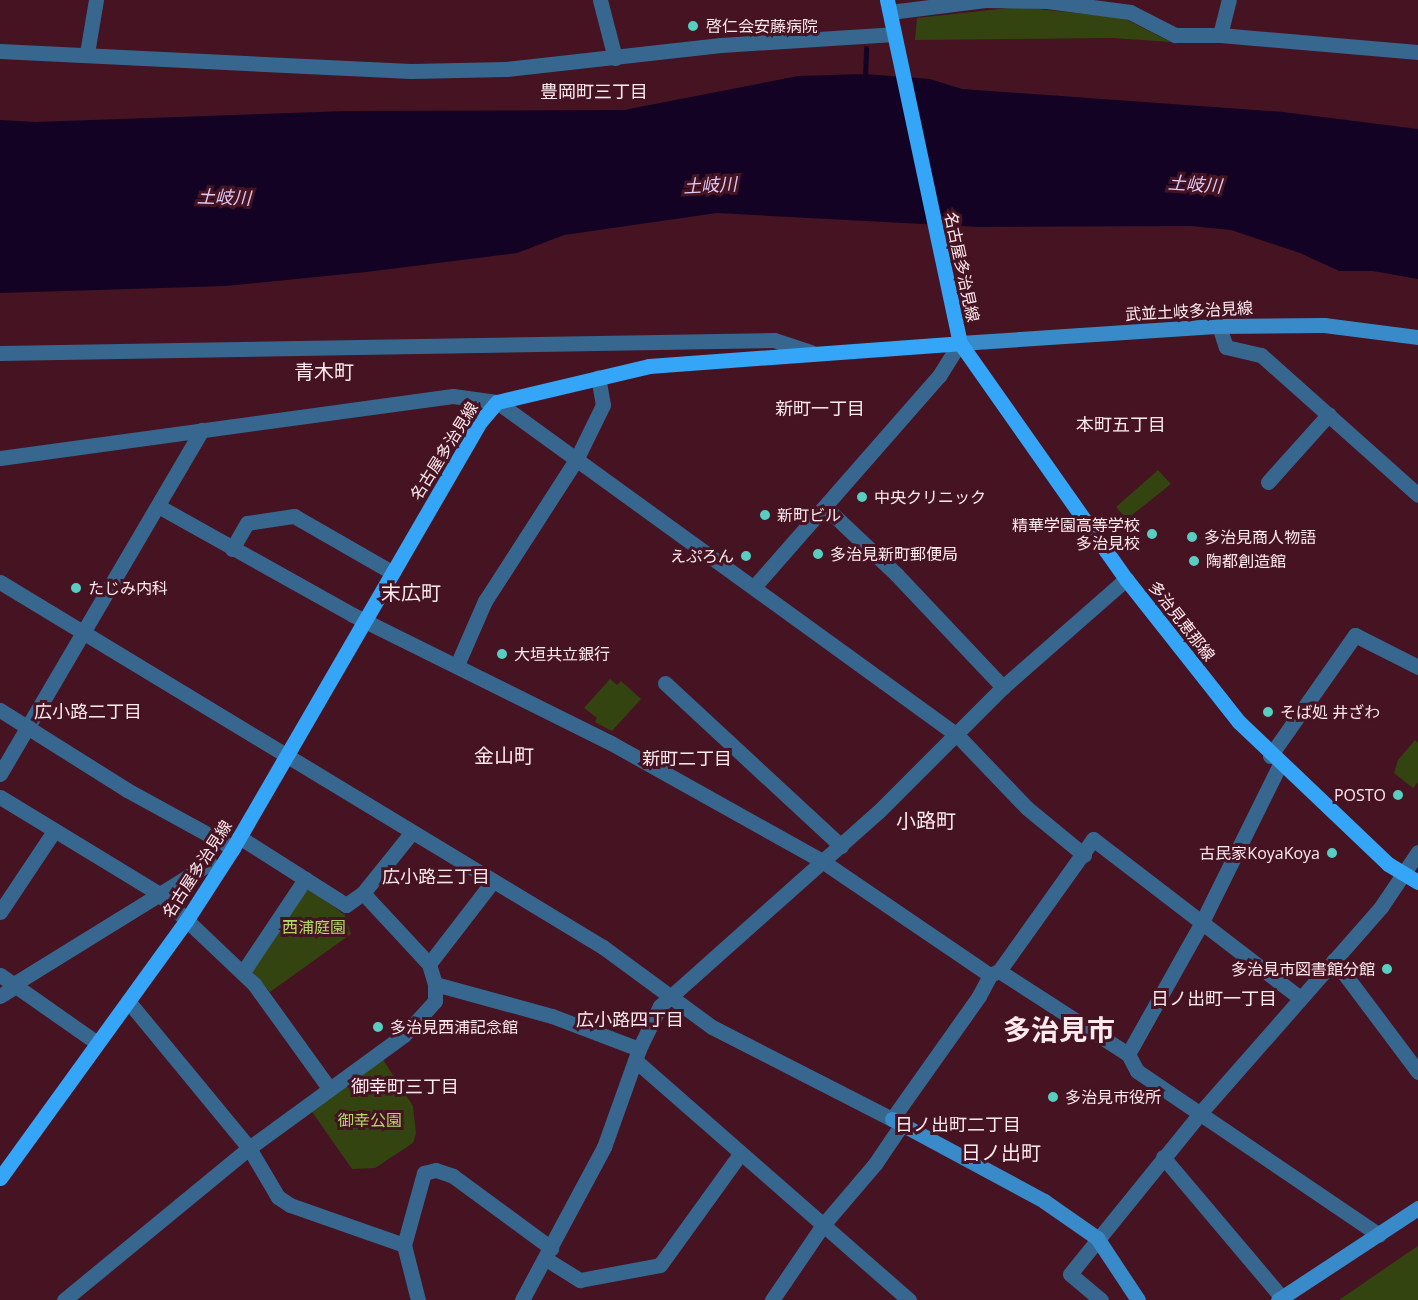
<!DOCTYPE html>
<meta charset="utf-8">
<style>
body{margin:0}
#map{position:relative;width:1418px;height:1300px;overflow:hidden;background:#451322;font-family:"Open Sans","Noto Sans JP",sans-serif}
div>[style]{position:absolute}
.green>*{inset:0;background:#344410}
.water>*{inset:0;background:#140225}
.stream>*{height:5px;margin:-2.5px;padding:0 2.5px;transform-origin:2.5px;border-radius:2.5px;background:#140225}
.street>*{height:15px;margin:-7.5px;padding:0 7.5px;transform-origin:7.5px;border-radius:7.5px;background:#37678f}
.secondary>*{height:15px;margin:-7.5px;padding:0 7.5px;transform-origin:7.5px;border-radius:7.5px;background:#388ac9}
.primary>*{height:15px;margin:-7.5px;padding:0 7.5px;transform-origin:7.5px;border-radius:7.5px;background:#34a5f7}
.dots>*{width:16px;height:16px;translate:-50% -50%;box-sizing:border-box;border:3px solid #451322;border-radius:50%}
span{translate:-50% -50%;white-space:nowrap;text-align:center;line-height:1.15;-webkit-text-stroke:6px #451322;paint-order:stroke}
.poi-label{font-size:16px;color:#ffeaee}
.left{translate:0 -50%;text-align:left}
.right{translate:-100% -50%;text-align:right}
.street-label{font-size:16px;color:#ffeaee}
.park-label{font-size:16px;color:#b3db65}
.neighbourhood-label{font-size:18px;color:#ffeaee}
.water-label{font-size:18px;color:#ddcaf5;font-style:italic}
.quarter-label{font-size:20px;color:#ffeaee}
.town-label{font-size:28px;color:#ffeaee;font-weight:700}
</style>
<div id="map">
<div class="green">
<div style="clip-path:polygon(1019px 7px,1123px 18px,1171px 42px,1112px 38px,915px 40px,917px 18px)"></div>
<div style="clip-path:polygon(1158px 470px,1171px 484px,1122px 523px,1124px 516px,1116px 507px)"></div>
<div style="clip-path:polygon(610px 679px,617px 685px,621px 681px,641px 699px,612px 731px,595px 722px,597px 718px,584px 708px)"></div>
<div style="clip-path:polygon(1415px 740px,1418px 743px,1418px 782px,1413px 788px,1394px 773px,1398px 760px)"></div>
<div style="clip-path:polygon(307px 887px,345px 915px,351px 934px,270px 992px,252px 971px)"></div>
<div style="clip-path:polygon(382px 1058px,413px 1106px,416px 1133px,413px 1143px,375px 1168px,352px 1169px,310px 1109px)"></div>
<div style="clip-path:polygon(1418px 1246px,1418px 1300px,1339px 1300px,1406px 1254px)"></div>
</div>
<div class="water">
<div style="clip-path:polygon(866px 74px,930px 79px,962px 89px,1283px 112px,1418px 129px,1418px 279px,1373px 271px,1339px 271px,1300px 253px,1231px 230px,1191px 226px,979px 227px,717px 213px,564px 235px,517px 253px,366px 272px,226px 286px,0 293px,0 120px,35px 122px,348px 111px,624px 110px,798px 76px)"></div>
</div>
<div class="stream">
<div style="left:865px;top:79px;width:31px;rotate:-88deg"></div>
</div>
<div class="street">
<div style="left:600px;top:0;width:60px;rotate:75.5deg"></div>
<div style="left:890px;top:12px;width:96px;rotate:-7.2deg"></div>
<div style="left:985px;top:0;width:62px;rotate:0.9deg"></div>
<div style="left:1047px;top:1px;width:84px;rotate:7.5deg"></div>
<div style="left:1130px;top:12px;width:51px;rotate:27.1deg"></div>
<div style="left:1175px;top:35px;width:45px"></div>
<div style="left:1220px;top:35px;width:199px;rotate:4.9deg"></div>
<div style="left:1220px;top:35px;width:36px;rotate:-76deg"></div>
<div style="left:0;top:51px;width:411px;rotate:2.8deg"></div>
<div style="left:411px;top:71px;width:95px;rotate:-1.2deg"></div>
<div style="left:506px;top:69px;width:216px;rotate:-6.4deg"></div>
<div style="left:721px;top:45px;width:173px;rotate:-3.6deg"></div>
<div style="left:87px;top:53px;width:54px;rotate:-80.4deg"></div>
<div style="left:1219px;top:326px;width:22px;rotate:72deg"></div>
<div style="left:1226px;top:347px;width:36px;rotate:13deg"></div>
<div style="left:1261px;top:355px;width:210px;rotate:41.7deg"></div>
<div style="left:0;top:353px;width:774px;rotate:-0.96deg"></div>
<div style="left:774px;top:340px;width:39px;rotate:18deg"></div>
<div style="left:0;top:458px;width:457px;rotate:-7.8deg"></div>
<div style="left:453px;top:396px;width:44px;rotate:7.8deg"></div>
<div style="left:497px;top:402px;width:568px;rotate:35.9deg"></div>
<div style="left:957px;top:735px;width:101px;rotate:46.2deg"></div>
<div style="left:1027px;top:808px;width:74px;rotate:39.5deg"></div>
<div style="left:1268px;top:482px;width:91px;rotate:-48.1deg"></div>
<div style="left:158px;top:506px;width:223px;rotate:29.2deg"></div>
<div style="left:353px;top:615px;width:288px;rotate:26.4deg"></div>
<div style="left:611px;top:743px;width:242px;rotate:29.2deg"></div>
<div style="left:822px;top:861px;width:203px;rotate:34.2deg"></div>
<div style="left:825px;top:507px;width:98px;rotate:43.3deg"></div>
<div style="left:896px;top:574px;width:156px;rotate:46.6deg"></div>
<div style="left:232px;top:549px;width:30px;rotate:-60deg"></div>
<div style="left:247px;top:523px;width:48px;rotate:-8.5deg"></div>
<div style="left:294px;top:516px;width:114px;rotate:29.9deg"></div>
<div style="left:0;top:582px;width:705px;rotate:31.19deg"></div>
<div style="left:603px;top:947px;width:135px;rotate:36.3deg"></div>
<div style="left:712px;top:1027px;width:202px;rotate:27.1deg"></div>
<div style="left:892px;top:1119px;width:151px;rotate:-54.7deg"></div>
<div style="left:979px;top:996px;width:24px;rotate:-62deg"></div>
<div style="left:990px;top:975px;width:10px;rotate:-24deg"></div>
<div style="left:999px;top:971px;width:162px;rotate:-54.5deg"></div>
<div style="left:1093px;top:839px;width:261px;rotate:37.5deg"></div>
<div style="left:754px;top:587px;width:281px;rotate:-48.8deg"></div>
<div style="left:939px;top:376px;width:39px;rotate:-58deg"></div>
<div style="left:457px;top:665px;width:70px;rotate:-66.4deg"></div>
<div style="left:485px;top:601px;width:170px;rotate:-57.2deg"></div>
<div style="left:577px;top:458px;width:59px;rotate:-63.9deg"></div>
<div style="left:603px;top:405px;width:28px;rotate:-100deg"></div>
<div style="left:665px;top:683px;width:240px;rotate:42.8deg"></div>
<div style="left:0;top:710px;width:150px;rotate:32.2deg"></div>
<div style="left:127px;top:790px;width:121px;rotate:28.7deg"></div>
<div style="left:1270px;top:756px;width:148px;rotate:-54.9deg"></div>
<div style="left:1355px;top:635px;width:71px;rotate:26.9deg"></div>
<div style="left:0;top:774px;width:399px;rotate:-59.6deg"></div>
<div style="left:0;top:797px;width:185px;rotate:31.3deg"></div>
<div style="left:158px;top:893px;width:132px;rotate:43.5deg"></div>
<div style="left:254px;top:984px;width:128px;rotate:54.2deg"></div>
<div style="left:239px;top:837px;width:127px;rotate:32.4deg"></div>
<div style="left:346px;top:905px;width:21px;rotate:-35deg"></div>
<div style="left:363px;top:893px;width:78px;rotate:-51.2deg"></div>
<div style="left:363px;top:893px;width:97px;rotate:47.1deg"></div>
<div style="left:0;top:912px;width:97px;rotate:-56.3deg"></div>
<div style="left:1334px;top:960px;width:140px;rotate:53.1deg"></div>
<div style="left:999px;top:971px;width:153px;rotate:32.8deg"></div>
<div style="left:1128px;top:1054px;width:19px;rotate:62deg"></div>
<div style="left:1137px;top:1071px;width:292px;rotate:34.1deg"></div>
<div style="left:243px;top:972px;width:112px;rotate:-56.3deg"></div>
<div style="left:0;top:975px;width:118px;rotate:35deg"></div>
<div style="left:14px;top:984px;width:230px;rotate:-31.7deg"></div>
<div style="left:435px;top:984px;width:121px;rotate:15.3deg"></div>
<div style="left:552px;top:1016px;width:93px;rotate:20.8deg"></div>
<div style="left:0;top:996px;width:19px;rotate:-32deg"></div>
<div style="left:128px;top:1001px;width:190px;rotate:50.5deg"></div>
<div style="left:249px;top:1148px;width:57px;rotate:59.4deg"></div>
<div style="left:278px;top:1197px;width:14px;rotate:34deg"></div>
<div style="left:290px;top:1205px;width:121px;rotate:19.3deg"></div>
<div style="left:404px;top:1245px;width:57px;rotate:75.7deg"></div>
<div style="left:1128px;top:1054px;width:149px;rotate:-60.7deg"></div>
<div style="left:1201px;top:924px;width:178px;rotate:-63.7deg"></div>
<div style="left:636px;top:1061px;width:363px;rotate:41.2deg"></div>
<div style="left:1163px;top:1157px;width:185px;rotate:49.8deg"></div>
<div style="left:404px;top:1245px;width:75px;rotate:-74.5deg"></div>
<div style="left:424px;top:1173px;width:12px;rotate:-14deg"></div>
<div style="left:436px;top:1170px;width:18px;rotate:19deg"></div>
<div style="left:453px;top:1176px;width:122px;rotate:36.3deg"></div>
<div style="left:546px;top:1259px;width:40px;rotate:32deg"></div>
<div style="left:580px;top:1280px;width:81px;rotate:-10.6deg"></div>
<div style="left:660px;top:1265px;width:137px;rotate:-54.2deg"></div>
<div style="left:64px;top:1300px;width:239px;rotate:-39.4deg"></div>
<div style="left:249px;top:1148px;width:192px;rotate:-36.1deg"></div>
<div style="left:404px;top:1035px;width:46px;rotate:-47.6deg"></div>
<div style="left:435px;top:1001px;width:17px;rotate:-90deg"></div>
<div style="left:435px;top:984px;width:21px;rotate:-107deg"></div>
<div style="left:429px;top:964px;width:105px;rotate:-52.4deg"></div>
<div style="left:522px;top:1300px;width:174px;rotate:-61.8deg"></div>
<div style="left:604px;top:1147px;width:104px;rotate:-70.3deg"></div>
<div style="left:639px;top:1049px;width:48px;rotate:-64deg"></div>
<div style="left:660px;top:1006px;width:293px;rotate:-41.7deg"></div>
<div style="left:879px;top:811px;width:175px;rotate:-45deg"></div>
<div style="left:1003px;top:687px;width:164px;rotate:-41.3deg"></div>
<div style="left:772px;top:1300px;width:91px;rotate:-55.8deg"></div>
<div style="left:823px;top:1225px;width:80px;rotate:-49.6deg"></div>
<div style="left:875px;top:1164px;width:48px;rotate:-56deg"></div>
<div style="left:1101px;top:1300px;width:40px;rotate:-140deg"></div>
<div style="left:1070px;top:1274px;width:208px;rotate:-51deg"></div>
<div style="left:1201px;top:1112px;width:273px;rotate:-48.7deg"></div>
<div style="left:1381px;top:907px;width:66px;rotate:-56.1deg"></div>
</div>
<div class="secondary">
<div style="left:960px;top:343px;width:260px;rotate:-3.8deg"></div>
<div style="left:1219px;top:326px;width:105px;rotate:-0.5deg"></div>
<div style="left:1324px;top:325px;width:95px;rotate:7.3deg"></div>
<div style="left:892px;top:1119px;width:173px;rotate:28.3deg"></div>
<div style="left:1044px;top:1201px;width:65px;rotate:34.9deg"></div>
<div style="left:1097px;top:1238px;width:74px;rotate:56.5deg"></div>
<div style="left:1278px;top:1300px;width:168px;rotate:-33.3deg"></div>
</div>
<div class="primary">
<div style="left:887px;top:0;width:351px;rotate:78deg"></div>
<div style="left:960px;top:343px;width:289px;rotate:54.9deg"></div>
<div style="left:1126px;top:579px;width:182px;rotate:51.7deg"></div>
<div style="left:1239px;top:722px;width:206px;rotate:43.6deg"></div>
<div style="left:1388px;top:864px;width:35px;rotate:31deg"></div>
<div style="left:0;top:1178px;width:317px;rotate:-54.1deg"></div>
<div style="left:186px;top:921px;width:87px;rotate:-57.2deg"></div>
<div style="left:233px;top:848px;width:492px;rotate:-59.9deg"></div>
<div style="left:480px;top:422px;width:26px;rotate:-50deg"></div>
<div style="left:497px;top:402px;width:156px;rotate:-13.3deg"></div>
<div style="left:649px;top:366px;width:312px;rotate:-4.2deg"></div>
</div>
<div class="dots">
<div style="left:693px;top:26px;background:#58cec1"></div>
<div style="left:862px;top:497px;background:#58cec1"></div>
<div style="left:765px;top:515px;background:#58cec1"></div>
<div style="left:1152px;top:534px;background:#58cec1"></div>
<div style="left:1192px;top:537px;background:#58cec1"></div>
<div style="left:818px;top:554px;background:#58cec1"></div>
<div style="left:746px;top:556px;background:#58cec1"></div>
<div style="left:1194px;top:561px;background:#58cec1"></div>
<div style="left:76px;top:588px;background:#58cec1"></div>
<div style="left:502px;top:654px;background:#58cec1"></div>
<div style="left:1268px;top:712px;background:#58cec1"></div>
<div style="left:1398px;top:795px;background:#58cec1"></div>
<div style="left:1332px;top:853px;background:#58cec1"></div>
<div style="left:1387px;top:969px;background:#58cec1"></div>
<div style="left:378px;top:1027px;background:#58cec1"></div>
<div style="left:1053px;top:1097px;background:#58cec1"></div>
</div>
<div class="poi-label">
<span class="left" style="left:706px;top:26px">啓仁会安藤病院</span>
<span class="left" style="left:874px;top:497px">中央クリニック</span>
<span class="left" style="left:777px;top:515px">新町ビル</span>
<span class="right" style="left:1140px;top:534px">精華学園高等学校<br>多治見校</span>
<span class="left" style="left:1204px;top:537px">多治見商人物語</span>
<span class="left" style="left:830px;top:554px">多治見新町郵便局</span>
<span class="right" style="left:734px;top:556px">えぷろん</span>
<span class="left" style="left:1206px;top:561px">陶都創造館</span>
<span class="left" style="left:88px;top:588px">たじみ内科</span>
<span class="left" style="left:514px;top:654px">大垣共立銀行</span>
<span class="left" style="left:1280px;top:712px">そば処 井ざわ</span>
<span class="right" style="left:1386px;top:795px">POSTO</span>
<span class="right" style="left:1320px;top:853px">古民家KoyaKoya</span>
<span class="right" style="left:1375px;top:969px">多治見市図書館分館</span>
<span class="left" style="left:390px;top:1027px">多治見西浦記念館</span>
<span class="left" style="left:1065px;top:1097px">多治見市役所</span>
</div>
<div class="street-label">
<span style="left:962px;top:267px;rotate:78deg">名古屋多治見線</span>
<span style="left:1189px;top:311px;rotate:-3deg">武並土岐多治見線</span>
<span style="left:444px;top:451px;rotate:-58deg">名古屋多治見線</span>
<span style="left:1182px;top:621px;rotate:52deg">多治見恵那線</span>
<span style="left:197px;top:869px;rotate:-57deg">名古屋多治見線</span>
</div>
<div class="park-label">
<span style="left:314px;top:927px">西浦庭園</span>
<span style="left:370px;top:1120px">御幸公園</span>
</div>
<div class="neighbourhood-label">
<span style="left:594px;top:91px">豊岡町三丁目</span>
<span style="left:820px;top:408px">新町一丁目</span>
<span style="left:1121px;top:424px">本町五丁目</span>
<span style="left:88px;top:711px">広小路二丁目</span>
<span style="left:687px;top:758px">新町二丁目</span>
<span style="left:436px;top:876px">広小路三丁目</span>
<span style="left:1214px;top:998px">日ノ出町一丁目</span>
<span style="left:630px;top:1019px">広小路四丁目</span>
<span style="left:405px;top:1086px">御幸町三丁目</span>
<span style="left:958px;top:1124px">日ノ出町二丁目</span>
</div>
<div class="water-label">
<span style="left:1195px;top:184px;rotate:4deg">土岐川</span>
<span style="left:710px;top:185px;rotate:-3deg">土岐川</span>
<span style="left:224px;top:197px;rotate:2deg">土岐川</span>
</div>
<div class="quarter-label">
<span style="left:324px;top:371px">青木町</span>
<span style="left:411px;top:592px">末広町</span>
<span style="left:504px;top:755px">金山町</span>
<span style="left:926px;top:820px">小路町</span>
<span style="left:1001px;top:1152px">日ノ出町</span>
</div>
<div class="town-label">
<span style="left:1059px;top:1029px">多治見市</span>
</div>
</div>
